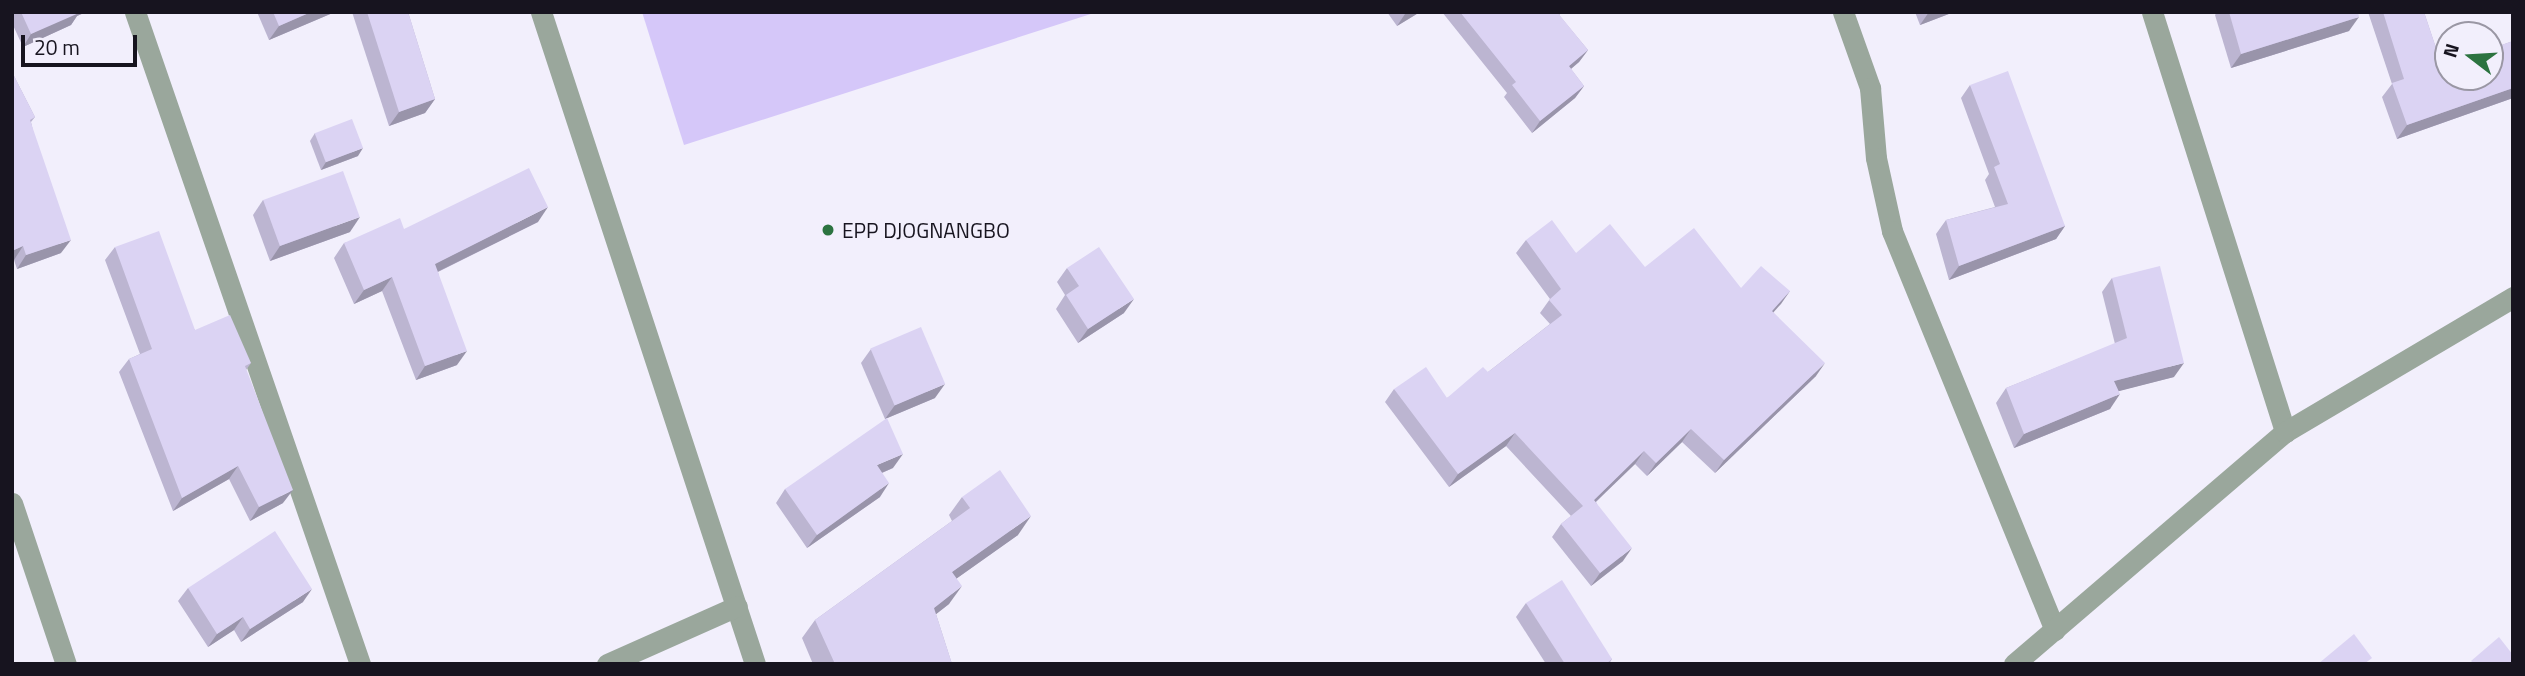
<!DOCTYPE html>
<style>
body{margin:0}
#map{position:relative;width:2525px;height:676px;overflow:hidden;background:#f2effc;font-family:"Titillium Web",sans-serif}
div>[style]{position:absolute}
.green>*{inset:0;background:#d5c7f9}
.minor>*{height:21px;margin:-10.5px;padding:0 10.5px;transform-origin:10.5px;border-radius:10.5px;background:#9aa79c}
.wall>*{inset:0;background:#bcb5d1}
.shaded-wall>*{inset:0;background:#9994aa}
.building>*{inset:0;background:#dbd3f3;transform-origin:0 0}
.dots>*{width:19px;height:19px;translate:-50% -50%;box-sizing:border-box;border:4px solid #f2effc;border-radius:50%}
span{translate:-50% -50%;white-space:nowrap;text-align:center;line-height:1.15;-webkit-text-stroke:7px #f2effc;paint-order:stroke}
.poi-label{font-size:21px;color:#17141f}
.left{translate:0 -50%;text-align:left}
.frame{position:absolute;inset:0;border:14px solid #17141f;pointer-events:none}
.north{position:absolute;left:2434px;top:21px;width:70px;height:70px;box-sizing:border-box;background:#f2effc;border:2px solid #9a97a4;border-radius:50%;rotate:287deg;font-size:19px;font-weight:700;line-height:28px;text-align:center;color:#17141f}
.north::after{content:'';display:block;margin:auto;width:24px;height:32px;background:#2c7340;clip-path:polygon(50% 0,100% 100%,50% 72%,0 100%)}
.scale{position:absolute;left:21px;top:35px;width:116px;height:32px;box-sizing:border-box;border:4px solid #17141f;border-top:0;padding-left:9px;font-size:21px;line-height:24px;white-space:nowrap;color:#17141f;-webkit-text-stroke:5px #f2effc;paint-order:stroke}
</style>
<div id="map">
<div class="green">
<div style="clip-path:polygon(642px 12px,1097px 12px,684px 145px)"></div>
</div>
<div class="minor">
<div style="left:135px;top:12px;width:690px;rotate:70.96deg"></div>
<div style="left:541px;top:12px;width:686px;rotate:71.83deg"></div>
<div style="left:1843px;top:12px;width:81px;rotate:70.4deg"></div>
<div style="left:1870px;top:88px;width:70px;rotate:85.1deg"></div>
<div style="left:1876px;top:158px;width:75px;rotate:77.6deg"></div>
<div style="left:1892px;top:231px;width:431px;rotate:67.8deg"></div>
<div style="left:2152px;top:12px;width:441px;rotate:72.4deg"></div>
<div style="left:12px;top:503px;width:170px;rotate:71.5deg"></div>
<div style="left:607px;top:664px;width:142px;rotate:-24deg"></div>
<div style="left:2014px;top:664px;width:357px;rotate:-40.6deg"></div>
<div style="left:2285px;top:432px;width:265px;rotate:-30.6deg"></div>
</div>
<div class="wall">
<div style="clip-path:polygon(12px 12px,86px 12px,77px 16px,71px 25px,23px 47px,12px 23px)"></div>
<div style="clip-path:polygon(257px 12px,335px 12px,269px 40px)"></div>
<div style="clip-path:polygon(352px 12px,408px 12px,435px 99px,425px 113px,389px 126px)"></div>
<div style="clip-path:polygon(1387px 12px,1420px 12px,1397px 26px)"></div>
<div style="clip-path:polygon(1442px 12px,1562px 12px,1559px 15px,1588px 50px,1579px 62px,1571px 69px,1584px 86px,1575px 98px,1532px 133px,1504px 97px,1507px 93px)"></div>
<div style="clip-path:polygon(1915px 12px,1954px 12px,1920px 25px)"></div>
<div style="clip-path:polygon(2217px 12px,2358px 12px,2349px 31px,2231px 68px,2215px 15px)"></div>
<div style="clip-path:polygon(2368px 12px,2424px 12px,2442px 66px,2513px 41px,2513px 98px,2397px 139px,2382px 97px,2392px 84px)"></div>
<div style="clip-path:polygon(12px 72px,35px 117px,31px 122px,61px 253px,17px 269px,14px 260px,12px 261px)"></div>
<div style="clip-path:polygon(1970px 85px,2065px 226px,2056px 239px,1949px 280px,1936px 234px,1946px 220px,1995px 207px,1985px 180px,1989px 174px,1961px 98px)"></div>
<div style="clip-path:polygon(315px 133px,358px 156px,321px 170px,310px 141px)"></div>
<div style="clip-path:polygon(263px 200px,350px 232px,270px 261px,253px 215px)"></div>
<div style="clip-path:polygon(538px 222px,438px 272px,457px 365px,416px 380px,382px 291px,354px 304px,334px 258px,344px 243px,404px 229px)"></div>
<div style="clip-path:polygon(1526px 240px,1576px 253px,1741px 288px,1790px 291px,1773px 312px,1816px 376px,1715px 473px,1682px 442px,1647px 476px,1635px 464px,1596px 502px,1623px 561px,1591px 586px,1552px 537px,1561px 524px,1571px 516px,1506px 446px,1449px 487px,1385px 402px,1394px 389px,1447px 398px,1488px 372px,1550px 324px,1540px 313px,1550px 299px,1516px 253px)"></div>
<div style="clip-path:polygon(115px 247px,195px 330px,251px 363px,246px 370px,283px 503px,250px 521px,229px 479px,173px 511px,119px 372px,129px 359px,140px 354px,105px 260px)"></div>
<div style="clip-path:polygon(1067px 268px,1124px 313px,1078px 343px,1056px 309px,1065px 295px,1057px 282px)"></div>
<div style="clip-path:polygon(2112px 278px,2174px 377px,2118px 391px,2110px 409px,2014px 448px,1996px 403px,2006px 388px,2115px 344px,2102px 292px)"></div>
<div style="clip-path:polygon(871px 349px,935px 398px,885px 419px,861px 363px)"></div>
<div style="clip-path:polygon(893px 468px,882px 473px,880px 497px,807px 548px,776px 503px,785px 489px)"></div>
<div style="clip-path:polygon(962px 497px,1018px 535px,957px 578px,949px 604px,936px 614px,952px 664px,813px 664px,802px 638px,815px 620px,952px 521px,949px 515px)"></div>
<div style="clip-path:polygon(188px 588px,303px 602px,241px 642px,234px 630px,208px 647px,178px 601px)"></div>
<div style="clip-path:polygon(1526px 603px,1612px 659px,1609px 664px,1546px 664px,1516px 617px)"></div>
</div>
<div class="shaded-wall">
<div style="clip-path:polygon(73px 12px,86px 12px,77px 16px,71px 25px,23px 47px,31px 34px)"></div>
<div style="clip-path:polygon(311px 12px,335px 12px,269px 40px,279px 26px)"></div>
<div style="clip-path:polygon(1408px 12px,1420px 12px,1397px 26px,1405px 14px)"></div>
<div style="clip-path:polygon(1929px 12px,1954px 12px,1920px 25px)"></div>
<div style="clip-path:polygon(2359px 17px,2349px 31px,2231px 68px,2241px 54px)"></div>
<div style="clip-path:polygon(1588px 50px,1579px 62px,1560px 78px,1569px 66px)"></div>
<div style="clip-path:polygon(1584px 86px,1575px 98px,1532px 133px,1540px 121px)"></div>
<div style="clip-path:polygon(2513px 88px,2513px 98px,2397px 139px,2407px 125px)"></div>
<div style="clip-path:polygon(435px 99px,425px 113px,389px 126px,399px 112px)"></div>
<div style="clip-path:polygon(363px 148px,358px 156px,321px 170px,326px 162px)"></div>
<div style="clip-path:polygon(548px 207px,538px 222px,425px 278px,435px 264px)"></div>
<div style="clip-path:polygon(360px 217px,350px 232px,270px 261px,280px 246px)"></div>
<div style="clip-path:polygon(2065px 226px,2056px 239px,1949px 280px,1959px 266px)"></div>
<div style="clip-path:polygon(71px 240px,61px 253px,17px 269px,26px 255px)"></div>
<div style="clip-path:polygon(23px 246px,14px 260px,12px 261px,12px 251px)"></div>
<div style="clip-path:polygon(392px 277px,382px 291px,354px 304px,364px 290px)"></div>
<div style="clip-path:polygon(1790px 291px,1781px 304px,1763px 324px,1772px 311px)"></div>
<div style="clip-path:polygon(1134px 299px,1124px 313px,1078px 343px,1088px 329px)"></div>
<div style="clip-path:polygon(467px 351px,457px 365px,416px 380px,425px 366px)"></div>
<div style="clip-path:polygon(1825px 363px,1816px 376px,1715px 473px,1724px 460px)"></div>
<div style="clip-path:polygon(2184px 363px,2174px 377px,2104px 395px,2114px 381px)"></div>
<div style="clip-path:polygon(945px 384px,935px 398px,885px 419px,895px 405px)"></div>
<div style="clip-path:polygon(2120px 394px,2110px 409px,2014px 448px,2024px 434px)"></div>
<div style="clip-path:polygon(1691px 429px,1682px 442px,1647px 476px,1656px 463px)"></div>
<div style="clip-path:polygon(1515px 433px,1506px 446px,1449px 487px,1458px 474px)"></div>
<div style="clip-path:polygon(1644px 451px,1635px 464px,1585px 512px,1594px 500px)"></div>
<div style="clip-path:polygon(903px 454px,893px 468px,867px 479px,877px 465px)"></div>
<div style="clip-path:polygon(238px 466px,229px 479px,173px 511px,182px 498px)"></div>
<div style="clip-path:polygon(889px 483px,880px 497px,807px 548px,817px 535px)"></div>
<div style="clip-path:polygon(293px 490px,283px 503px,250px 521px,259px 507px)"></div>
<div style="clip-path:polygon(1031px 516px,1018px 535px,939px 591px,952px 572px)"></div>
<div style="clip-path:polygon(1632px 548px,1623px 561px,1591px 586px,1600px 573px)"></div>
<div style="clip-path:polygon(962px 586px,949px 604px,921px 626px,934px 608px)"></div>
<div style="clip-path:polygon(312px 589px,303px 602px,241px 642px,250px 629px)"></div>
<div style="clip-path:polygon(243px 617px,234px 630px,208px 647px,217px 634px)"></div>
</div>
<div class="building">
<div style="clip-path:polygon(21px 12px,79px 12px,79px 13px,31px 34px)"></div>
<div style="clip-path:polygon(273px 12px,311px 12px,279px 26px)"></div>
<div style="clip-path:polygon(367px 12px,408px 12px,435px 99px,399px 112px)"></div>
<div style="clip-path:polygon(1460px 12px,1557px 12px,1588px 50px,1569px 66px,1584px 86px,1540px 121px,1512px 85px,1516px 82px)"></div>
<div style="clip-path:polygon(2229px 12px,2358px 12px,2359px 17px,2241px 54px)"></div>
<div style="clip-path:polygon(2383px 12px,2424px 12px,2442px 66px,2448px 63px,2448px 77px,2490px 77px,2490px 49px,2513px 41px,2513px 88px,2407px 125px,2392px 83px,2404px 79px)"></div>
<div style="clip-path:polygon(2008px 71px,2065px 226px,1959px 266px,1946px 220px,2008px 204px,1994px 167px,2000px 164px,1970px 85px)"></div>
<div style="clip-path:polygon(12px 72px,35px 117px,30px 120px,71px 240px,26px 255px,23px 246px,12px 251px)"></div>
<div style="left:352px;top:119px;width:31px;height:40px;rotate:69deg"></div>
<div style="clip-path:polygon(529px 168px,548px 207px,435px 264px,467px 351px,425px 366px,392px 277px,364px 290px,344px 243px,400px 218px,404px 229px)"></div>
<div style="left:343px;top:171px;width:49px;height:85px;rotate:70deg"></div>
<div style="clip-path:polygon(1552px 220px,1576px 253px,1610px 224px,1645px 267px,1694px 228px,1741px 288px,1761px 266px,1790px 291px,1772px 311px,1825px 363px,1724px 460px,1691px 429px,1656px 463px,1644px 451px,1594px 500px,1632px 548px,1600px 573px,1561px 524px,1583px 506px,1515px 433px,1458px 474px,1394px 389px,1426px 367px,1447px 398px,1483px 367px,1488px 372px,1562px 315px,1549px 300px,1561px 289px,1526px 240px)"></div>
<div style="clip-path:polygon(159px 231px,195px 330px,230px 315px,251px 363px,245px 366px,293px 490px,259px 507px,238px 466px,182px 498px,129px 359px,152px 349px,115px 247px)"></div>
<div style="clip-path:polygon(1099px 247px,1134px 299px,1088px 329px,1066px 295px,1079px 286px,1067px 268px)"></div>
<div style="clip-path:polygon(2160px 266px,2184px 363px,2114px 381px,2120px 394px,2024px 434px,2006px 388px,2127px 338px,2112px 278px)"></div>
<div style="left:921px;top:327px;width:62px;height:55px;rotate:67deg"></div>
<div style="clip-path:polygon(887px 418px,903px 454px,877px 465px,889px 483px,817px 535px,785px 489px)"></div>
<div style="clip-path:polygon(1000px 470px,1031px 516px,952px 572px,962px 586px,934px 608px,952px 664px,835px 664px,815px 620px,970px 508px,962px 497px)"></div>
<div style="clip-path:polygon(275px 531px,312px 589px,250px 629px,243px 617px,217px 634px,188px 588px)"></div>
<div style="clip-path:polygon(1562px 580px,1612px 659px,1606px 664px,1565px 664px,1526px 603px)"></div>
<div style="clip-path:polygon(2354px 634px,2372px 658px,2364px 664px,2318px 664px)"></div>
<div style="clip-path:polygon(2499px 637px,2513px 655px,2513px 664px,2474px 664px,2471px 661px)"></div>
</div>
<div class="dots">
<div style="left:828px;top:230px;background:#2c7340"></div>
</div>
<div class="poi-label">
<span class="left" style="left:842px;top:230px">EPP DJOGNANGBO</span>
</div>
<div class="frame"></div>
<div class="north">N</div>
<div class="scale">20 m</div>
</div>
